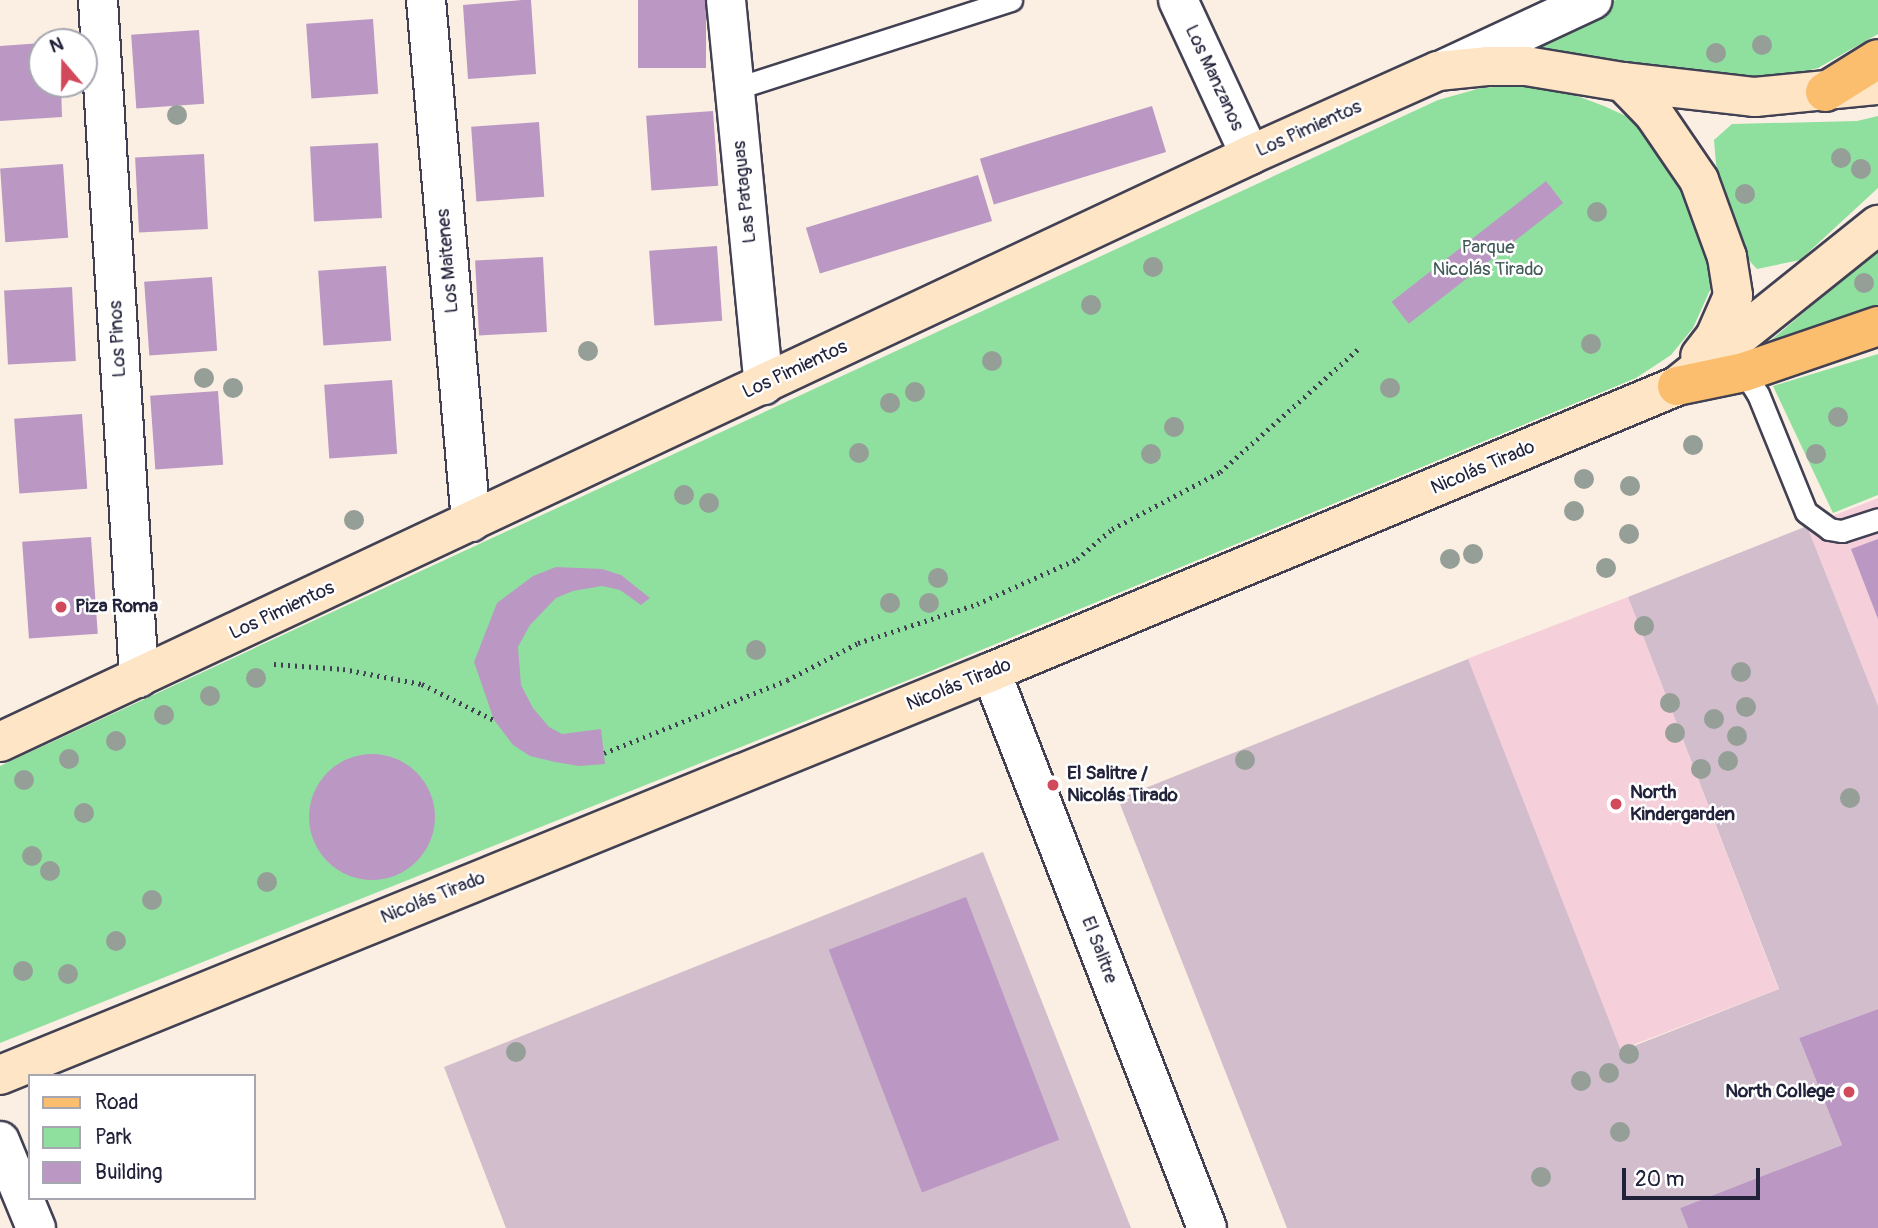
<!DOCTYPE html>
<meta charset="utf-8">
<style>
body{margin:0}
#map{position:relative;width:1878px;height:1228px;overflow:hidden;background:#faefe2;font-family:Pangolin,sans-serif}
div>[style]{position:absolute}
.built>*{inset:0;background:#f5cfda;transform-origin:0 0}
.industrial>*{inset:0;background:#d1bdcb}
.green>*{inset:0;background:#8fe09f}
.building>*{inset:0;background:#bb98c3;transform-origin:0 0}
.round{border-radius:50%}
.path>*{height:4.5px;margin-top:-2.25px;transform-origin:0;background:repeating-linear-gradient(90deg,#424154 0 2px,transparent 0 7px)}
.roads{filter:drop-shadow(2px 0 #424154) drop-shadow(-2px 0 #424154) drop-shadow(0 2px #424154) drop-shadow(0 -2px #424154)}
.service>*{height:21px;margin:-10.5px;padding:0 10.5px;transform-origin:10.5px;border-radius:10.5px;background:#fff}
.minor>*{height:38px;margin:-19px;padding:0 19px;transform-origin:19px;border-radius:19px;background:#fff}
.tertiary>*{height:38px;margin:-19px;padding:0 19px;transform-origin:19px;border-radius:19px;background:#fff}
.secondary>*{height:38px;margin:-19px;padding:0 19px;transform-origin:19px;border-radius:19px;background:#fde5c5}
.primary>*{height:38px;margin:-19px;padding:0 19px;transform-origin:19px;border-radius:19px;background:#fbbe6e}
.trees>*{width:20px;height:20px;margin:-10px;border-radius:50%;background:#959e97}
.dots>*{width:19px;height:19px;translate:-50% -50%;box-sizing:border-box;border:4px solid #fff;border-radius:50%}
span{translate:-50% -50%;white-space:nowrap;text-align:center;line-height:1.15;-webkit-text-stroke:5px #fff;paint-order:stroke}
.street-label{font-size:19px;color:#22223b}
.park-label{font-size:19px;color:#435b59}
.poi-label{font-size:19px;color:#22223b;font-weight:700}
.left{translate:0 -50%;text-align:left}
.right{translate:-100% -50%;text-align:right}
.legend{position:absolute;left:28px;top:1074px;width:228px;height:126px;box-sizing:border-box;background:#fff;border:2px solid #a7a7b1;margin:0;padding:9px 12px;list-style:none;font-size:21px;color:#22223b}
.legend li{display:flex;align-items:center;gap:14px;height:35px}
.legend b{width:35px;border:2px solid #a7a7b1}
.north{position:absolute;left:28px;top:28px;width:70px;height:70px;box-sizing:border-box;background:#fff;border:2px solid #a7a7b1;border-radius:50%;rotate:340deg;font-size:19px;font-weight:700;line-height:28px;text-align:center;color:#22223b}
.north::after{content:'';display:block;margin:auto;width:24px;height:32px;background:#d1495b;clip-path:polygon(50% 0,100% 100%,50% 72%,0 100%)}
.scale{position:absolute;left:1622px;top:1168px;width:138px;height:32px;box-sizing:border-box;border:4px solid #22223b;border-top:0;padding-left:9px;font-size:21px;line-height:24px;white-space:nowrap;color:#22223b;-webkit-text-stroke:5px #fff;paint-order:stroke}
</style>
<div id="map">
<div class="built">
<div style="clip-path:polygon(1878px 498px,1878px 706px,1807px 526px)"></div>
<div style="left:1628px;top:597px;width:420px;height:172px;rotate:69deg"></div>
</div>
<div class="industrial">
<div style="clip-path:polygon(1807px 526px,1878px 706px,1878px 1009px,1799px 1038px,1842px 1145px,1680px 1208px,1688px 1228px,1287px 1228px,1118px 799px,1468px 659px,1621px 1051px,1779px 989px,1628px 597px)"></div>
<div style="clip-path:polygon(983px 852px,1131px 1228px,506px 1228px,444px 1067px)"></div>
</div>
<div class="green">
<div style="clip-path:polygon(1616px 0,1878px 0,1878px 34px,1818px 68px,1772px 80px,1538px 56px,1533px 46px,1575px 16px)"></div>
<div style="clip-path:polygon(1520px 85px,1561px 90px,1604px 106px,1639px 122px,1671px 154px,1711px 256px,1710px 290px,1693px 328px,1671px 355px,1636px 378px,926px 673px,0 1043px,0 766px,1438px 100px,1481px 88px)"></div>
<div style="clip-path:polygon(1878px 116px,1878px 188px,1800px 260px,1757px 269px,1741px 252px,1716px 164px,1714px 140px,1732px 124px,1857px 121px)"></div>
<div style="clip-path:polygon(1878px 250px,1878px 314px,1751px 357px)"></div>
<div style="clip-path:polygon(1878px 354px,1878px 495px,1833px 513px,1773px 386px)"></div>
</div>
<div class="building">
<div style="clip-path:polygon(522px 0,531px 0,536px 74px,468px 79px,463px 5px)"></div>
<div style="left:638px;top:0;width:68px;height:68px"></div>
<div style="left:373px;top:19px;width:75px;height:67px;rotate:86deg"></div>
<div style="left:199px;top:30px;width:74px;height:68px;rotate:86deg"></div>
<div style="clip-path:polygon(42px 43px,42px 84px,61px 84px,62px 117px,0 121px,0 46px)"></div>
<div style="left:1152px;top:106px;width:48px;height:180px;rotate:73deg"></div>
<div style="left:713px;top:111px;width:75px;height:67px;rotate:86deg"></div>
<div style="left:539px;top:122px;width:75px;height:68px;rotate:86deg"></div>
<div style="left:378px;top:143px;width:75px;height:68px;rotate:87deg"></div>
<div style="left:204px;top:154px;width:75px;height:69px;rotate:87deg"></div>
<div style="left:63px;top:164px;width:74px;height:63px;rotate:86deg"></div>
<div style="left:978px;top:175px;width:48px;height:180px;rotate:73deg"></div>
<div style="left:1546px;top:181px;width:28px;height:196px;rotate:52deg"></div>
<div style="left:717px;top:246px;width:75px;height:68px;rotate:86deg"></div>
<div style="left:543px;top:257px;width:75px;height:68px;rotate:87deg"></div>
<div style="left:386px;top:266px;width:75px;height:68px;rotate:86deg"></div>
<div style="left:212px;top:277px;width:74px;height:68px;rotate:86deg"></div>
<div style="left:72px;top:287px;width:74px;height:68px;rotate:87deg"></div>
<div style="left:392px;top:380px;width:74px;height:68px;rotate:86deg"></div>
<div style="left:218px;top:391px;width:74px;height:68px;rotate:86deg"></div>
<div style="left:82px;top:414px;width:75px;height:68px;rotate:86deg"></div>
<div style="left:91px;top:537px;width:97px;height:69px;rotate:86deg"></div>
<div style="clip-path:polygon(1878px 539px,1878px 619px,1851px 549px)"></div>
<div style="clip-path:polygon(556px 567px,602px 569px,621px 575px,650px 598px,641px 605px,620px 590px,602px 586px,573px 591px,556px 598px,530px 625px,518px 647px,521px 685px,533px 708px,549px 727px,562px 734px,601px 729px,605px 764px,579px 766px,555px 762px,530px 756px,513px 745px,494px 720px,474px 662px,497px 603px,533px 576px)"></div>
<div class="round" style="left:309px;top:754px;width:126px;height:126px"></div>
<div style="left:966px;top:897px;width:260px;height:147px;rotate:69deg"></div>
<div style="clip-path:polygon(1878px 1009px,1878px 1228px,1688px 1228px,1680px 1208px,1842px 1145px,1799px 1038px)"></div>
</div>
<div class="path">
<div style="left:274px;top:664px;width:69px;rotate:4.1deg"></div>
<div style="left:343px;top:669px;width:80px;rotate:10.8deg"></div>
<div style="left:422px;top:684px;width:80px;rotate:26.6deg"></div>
<div style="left:604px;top:753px;width:197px;rotate:-21.7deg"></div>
<div style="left:787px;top:680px;width:80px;rotate:-27.5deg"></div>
<div style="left:858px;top:643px;width:125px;rotate:-18.1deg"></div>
<div style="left:977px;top:604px;width:110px;rotate:-24.2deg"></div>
<div style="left:1077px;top:559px;width:46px;rotate:-40.6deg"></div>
<div style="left:1112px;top:529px;width:122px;rotate:-27.8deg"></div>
<div style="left:1220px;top:472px;width:185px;rotate:-41.7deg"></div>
</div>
<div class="roads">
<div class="service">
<div style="left:734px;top:89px;width:291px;rotate:-17.8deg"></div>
<div style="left:1744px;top:372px;width:26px;rotate:58deg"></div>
<div style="left:1758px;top:394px;width:127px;rotate:67.9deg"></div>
<div style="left:1806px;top:512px;width:29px;rotate:36deg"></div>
<div style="left:1829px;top:529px;width:13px;rotate:9deg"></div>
<div style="left:1842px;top:531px;width:38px;rotate:-18deg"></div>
</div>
<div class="minor">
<div style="left:98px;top:0;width:679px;rotate:86.54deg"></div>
<div style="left:426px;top:0;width:524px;rotate:85.07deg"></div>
<div style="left:726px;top:0;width:387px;rotate:84.4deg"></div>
<div style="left:1178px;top:0;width:171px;rotate:65.1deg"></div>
<div style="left:1442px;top:70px;width:166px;rotate:-25deg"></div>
<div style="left:991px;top:672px;width:596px;rotate:68.77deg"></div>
</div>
<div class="tertiary">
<div style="left:0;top:1141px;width:94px;rotate:67.5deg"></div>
</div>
<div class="secondary">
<div style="left:1623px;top:82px;width:45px;rotate:45.9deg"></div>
<div style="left:1654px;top:114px;width:80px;rotate:55.7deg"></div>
<div style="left:1699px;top:180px;width:82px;rotate:70deg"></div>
<div style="left:1727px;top:257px;width:39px;rotate:81deg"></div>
<div style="left:1733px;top:296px;width:45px;rotate:113.7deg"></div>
<div style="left:1715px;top:337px;width:24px;rotate:128deg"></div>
<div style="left:0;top:742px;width:1381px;rotate:-25.15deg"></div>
<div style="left:1250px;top:155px;width:206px;rotate:-24.1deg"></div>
<div style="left:1438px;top:71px;width:49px;rotate:-5.8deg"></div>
<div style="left:1487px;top:66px;width:39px"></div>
<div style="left:1526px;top:66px;width:98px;rotate:9.4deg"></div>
<div style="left:1623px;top:82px;width:133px;rotate:6.5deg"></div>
<div style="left:1755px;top:97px;width:124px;rotate:-5.6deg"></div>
<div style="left:0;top:1075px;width:1070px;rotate:-22.13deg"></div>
<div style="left:991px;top:672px;width:743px;rotate:-22.63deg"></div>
<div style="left:1677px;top:386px;width:258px;rotate:-38.7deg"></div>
</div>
<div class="primary">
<div style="left:1825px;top:92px;width:62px;rotate:-31.9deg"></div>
<div style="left:1677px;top:386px;width:68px;rotate:-11.8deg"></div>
<div style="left:1744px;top:372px;width:142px;rotate:-18.9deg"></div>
</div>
</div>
<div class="trees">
<div style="left:1762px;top:45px"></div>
<div style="left:1716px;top:53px"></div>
<div style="left:177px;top:115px"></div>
<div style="left:1841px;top:158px"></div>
<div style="left:1861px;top:169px"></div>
<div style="left:1745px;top:194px"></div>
<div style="left:1597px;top:212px"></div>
<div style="left:1153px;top:267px"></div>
<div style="left:1864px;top:283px"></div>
<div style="left:1091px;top:305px"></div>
<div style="left:1591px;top:344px"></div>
<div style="left:588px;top:351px"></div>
<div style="left:992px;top:361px"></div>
<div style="left:204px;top:378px"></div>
<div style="left:233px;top:388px"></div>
<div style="left:1390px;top:388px"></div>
<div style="left:915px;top:392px"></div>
<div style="left:890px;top:403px"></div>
<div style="left:1838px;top:417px"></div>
<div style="left:1174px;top:427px"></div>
<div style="left:1693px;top:445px"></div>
<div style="left:859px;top:453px"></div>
<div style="left:1151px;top:454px"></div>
<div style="left:1816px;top:454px"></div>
<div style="left:1584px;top:479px"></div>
<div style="left:1630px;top:486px"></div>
<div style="left:684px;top:495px"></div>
<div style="left:709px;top:503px"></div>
<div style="left:1574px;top:511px"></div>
<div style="left:354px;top:520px"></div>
<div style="left:1629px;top:534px"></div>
<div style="left:1473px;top:554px"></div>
<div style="left:1450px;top:559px"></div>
<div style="left:1606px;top:568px"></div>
<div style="left:938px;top:578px"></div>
<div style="left:890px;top:603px"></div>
<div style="left:929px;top:603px"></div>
<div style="left:1644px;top:626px"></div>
<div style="left:756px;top:650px"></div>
<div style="left:1741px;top:672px"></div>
<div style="left:256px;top:678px"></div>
<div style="left:210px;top:696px"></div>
<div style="left:1670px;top:703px"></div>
<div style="left:1746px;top:707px"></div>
<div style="left:164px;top:715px"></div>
<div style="left:1714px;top:719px"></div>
<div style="left:1675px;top:733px"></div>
<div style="left:1737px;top:736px"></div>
<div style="left:116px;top:741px"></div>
<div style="left:69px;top:759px"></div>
<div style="left:1245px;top:760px"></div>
<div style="left:1728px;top:761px"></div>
<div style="left:1701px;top:769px"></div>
<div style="left:24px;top:780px"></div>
<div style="left:1850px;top:798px"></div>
<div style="left:84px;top:813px"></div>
<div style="left:32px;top:856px"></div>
<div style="left:50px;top:871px"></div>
<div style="left:267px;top:882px"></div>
<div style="left:152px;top:900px"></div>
<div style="left:116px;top:941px"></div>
<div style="left:23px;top:971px"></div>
<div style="left:68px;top:974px"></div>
<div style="left:516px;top:1052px"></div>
<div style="left:1629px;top:1054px"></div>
<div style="left:1609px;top:1073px"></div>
<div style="left:1581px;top:1081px"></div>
<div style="left:1620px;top:1132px"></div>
<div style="left:1541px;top:1177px"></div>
</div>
<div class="dots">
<div style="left:61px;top:607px;background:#d1495b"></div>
<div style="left:1053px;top:785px;background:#d1495b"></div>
<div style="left:1616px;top:804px;background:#d1495b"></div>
<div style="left:1849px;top:1092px;background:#d1495b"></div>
</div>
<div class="street-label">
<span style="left:1214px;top:78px;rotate:65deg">Los Manzanos</span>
<span style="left:1309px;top:129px;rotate:-24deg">Los Pimientos</span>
<span style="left:745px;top:192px;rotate:-96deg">Las Pataguas</span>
<span style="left:448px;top:261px;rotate:-95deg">Los Maitenes</span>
<span style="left:118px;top:339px;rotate:-93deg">Los Pinos</span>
<span style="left:795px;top:370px;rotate:-25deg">Los Pimientos</span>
<span style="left:1483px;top:468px;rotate:-23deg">Nicolás Tirado</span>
<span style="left:282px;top:611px;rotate:-25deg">Los Pimientos</span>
<span style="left:959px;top:685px;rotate:-22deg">Nicolás Tirado</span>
<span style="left:433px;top:898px;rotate:-22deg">Nicolás Tirado</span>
<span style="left:1099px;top:950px;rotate:69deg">El Salitre</span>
</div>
<div class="park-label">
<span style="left:1488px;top:259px">Parque<br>Nicolás Tirado</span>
</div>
<div class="poi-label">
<span class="left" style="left:75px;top:607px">Piza Roma</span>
<span class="left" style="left:1067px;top:785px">El Salitre /<br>Nicolás Tirado</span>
<span class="left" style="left:1630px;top:804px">North<br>Kindergarden</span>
<span class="right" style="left:1835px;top:1092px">North College</span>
</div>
<ul class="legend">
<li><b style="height:9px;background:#fbbe6e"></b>Road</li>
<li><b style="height:19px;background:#8fe09f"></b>Park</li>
<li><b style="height:19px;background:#bb98c3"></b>Building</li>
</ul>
<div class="north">N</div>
<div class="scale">20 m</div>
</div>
